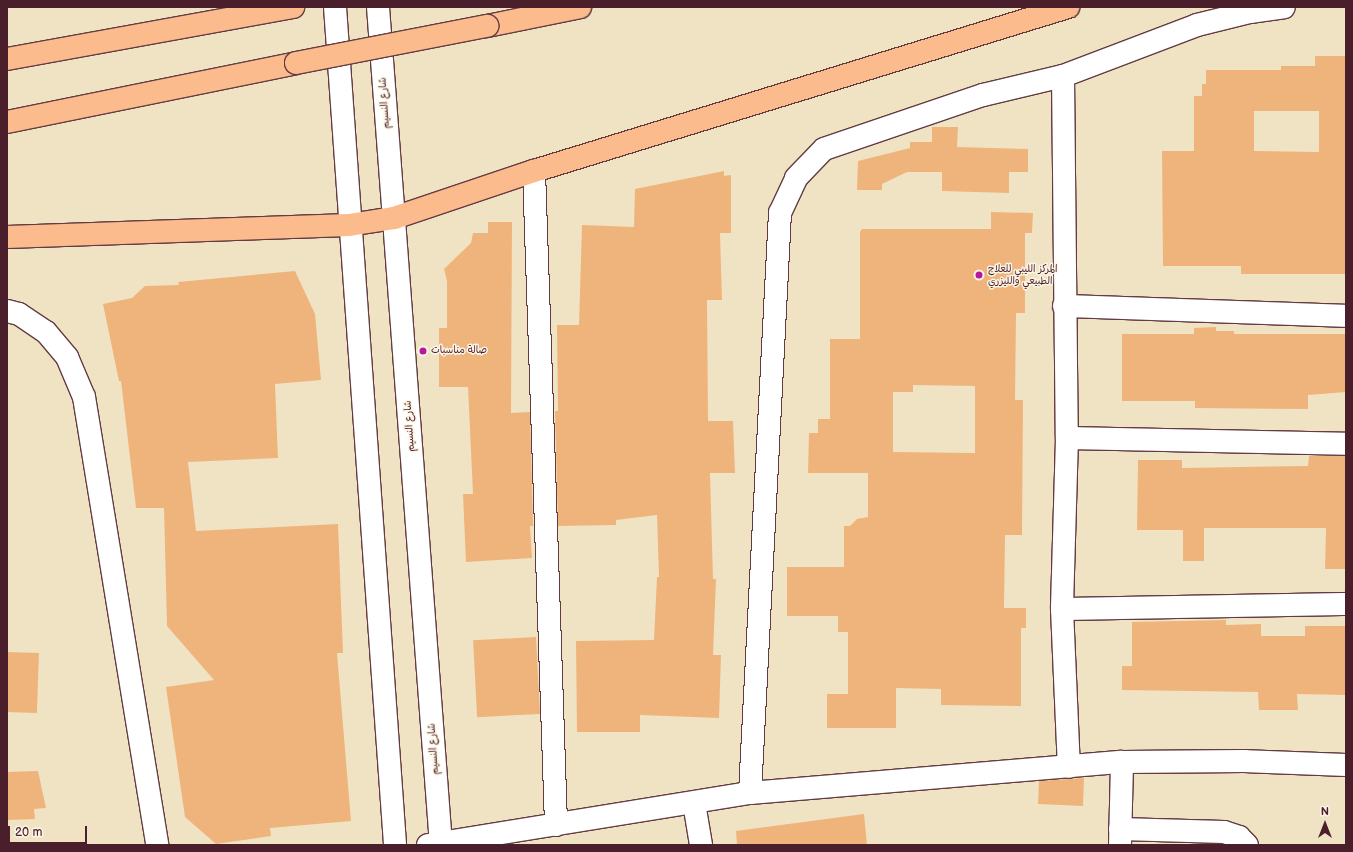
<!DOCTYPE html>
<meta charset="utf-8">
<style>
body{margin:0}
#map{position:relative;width:1353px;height:852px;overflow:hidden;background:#f0e3c4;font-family:"Balsamiq Sans","Playpen Sans Arabic",sans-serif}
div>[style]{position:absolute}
.building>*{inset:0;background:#efb47c;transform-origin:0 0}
.roads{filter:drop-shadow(1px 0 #633c42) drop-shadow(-1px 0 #633c42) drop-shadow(0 1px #633c42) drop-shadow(0 -1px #633c42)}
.minor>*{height:22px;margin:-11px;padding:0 11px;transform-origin:11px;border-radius:11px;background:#fff}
.highway>*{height:22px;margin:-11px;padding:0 11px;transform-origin:11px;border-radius:11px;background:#fbbb8d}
.bridges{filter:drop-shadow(1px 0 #633c42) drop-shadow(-1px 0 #633c42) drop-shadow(0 1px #633c42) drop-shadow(0 -1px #633c42)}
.highway-bridge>*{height:22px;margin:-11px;padding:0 11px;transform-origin:11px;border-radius:11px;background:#fbbb8d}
.dots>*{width:11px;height:11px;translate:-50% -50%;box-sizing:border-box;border:2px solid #fcf5e5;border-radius:50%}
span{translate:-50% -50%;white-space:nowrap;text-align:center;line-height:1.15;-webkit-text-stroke:3px #fcf5e5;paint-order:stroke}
.street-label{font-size:10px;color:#4a1f2b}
.poi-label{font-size:10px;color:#4a1f2b}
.left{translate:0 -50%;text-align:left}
.frame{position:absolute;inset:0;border:8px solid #4a1f2b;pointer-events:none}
.north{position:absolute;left:1305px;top:804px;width:40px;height:40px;-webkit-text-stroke:3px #fcf5e5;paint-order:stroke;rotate:0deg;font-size:11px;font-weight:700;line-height:16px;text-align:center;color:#4a1f2b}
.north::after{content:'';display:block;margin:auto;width:14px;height:18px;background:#4a1f2b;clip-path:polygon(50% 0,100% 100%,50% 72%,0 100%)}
.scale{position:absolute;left:8px;top:826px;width:79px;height:18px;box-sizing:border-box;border:2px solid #4a1f2b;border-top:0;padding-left:5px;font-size:12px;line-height:14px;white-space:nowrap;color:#4a1f2b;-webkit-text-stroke:3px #fcf5e5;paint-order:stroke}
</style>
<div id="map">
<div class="building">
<div style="clip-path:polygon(evenodd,1315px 56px,1346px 56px,1346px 274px,1241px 274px,1241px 266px,1163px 266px,1162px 151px,1194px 151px,1194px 96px,1202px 96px,1202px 84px,1206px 84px,1206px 70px,1281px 70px,1281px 66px,1315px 66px,1315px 56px,1254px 111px,1319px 111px,1319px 152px,1254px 151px,1254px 111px)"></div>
<div style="clip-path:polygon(932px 127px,958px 127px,957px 147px,1028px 149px,1028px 172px,1009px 172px,1009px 193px,942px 191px,942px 172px,907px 172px,882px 184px,882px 190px,857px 190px,858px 161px,910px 148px,910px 142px,932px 142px)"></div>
<div style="clip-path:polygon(724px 171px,724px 176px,731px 175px,731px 233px,720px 233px,722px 300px,707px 300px,708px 421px,733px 421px,735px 473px,710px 473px,713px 579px,716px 579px,713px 655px,721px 655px,719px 718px,640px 715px,640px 732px,577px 732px,576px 641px,654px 640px,657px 577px,659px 577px,657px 515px,616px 520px,616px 525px,558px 526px,555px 411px,558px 411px,557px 325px,579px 325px,582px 225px,634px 227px,635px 189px)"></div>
<div style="clip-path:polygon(evenodd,991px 212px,1033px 213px,1032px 233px,1025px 233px,1025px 313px,1016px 313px,1015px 400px,1023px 400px,1022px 535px,1005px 535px,1004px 608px,1026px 608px,1026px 628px,1021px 628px,1021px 706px,941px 705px,941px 689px,896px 688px,896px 728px,827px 728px,827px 694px,848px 694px,848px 632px,838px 632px,838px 616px,787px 616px,787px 567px,844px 567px,844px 526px,850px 526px,857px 519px,868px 517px,868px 473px,808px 473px,809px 433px,818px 433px,818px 419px,830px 419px,830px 339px,860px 339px,860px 232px,862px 229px,991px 229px,991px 212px,913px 385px,975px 386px,975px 453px,893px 452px,893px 392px,913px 392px,913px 385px)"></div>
<div style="clip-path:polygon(488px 222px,512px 222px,511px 413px,530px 412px,533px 526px,530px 526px,532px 558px,466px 562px,463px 494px,473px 494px,468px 387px,439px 387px,439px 328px,447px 328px,447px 281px,444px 269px,471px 243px,473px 233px,488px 233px)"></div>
<div style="clip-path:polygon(295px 271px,315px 314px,321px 380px,275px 384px,278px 458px,188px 462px,196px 531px,338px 524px,343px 653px,337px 653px,351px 821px,270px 828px,271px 836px,216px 844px,185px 817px,166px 687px,214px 680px,167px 626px,164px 508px,136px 508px,121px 381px,119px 381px,103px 304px,132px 298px,145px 286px,179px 285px,178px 282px)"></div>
<div style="clip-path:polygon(1216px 327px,1216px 331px,1234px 331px,1234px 334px,1346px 334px,1346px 392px,1308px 395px,1308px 409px,1195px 408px,1195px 401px,1122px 401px,1122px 334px,1194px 334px,1194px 328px)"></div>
<div style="clip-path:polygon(1309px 456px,1346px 456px,1346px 569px,1325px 569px,1326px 528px,1204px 528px,1204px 561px,1183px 561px,1183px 530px,1137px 530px,1138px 460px,1182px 460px,1182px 468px,1308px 466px)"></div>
<div style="clip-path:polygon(1226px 620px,1226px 625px,1261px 624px,1261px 636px,1305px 636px,1305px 626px,1346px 626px,1346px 695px,1297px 694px,1298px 710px,1259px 710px,1258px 692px,1122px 690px,1122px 666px,1132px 666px,1132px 622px)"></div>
<div style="left:536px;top:637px;width:77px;height:63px;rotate:87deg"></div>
<div style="left:7px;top:652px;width:32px;height:60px;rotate:2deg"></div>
<div style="clip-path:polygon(38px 771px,46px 808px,34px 809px,35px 819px,7px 820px,7px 772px)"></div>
<div style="clip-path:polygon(1084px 778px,1083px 806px,1038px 804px,1039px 781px)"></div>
<div style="clip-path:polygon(864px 814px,867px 845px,737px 845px,736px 831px)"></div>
</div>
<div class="roads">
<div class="minor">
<div style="left:335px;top:7px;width:840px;rotate:85.9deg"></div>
<div style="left:378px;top:7px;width:840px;rotate:85.7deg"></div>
<div style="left:1063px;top:76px;width:362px;rotate:89.4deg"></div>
<div style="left:1067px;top:438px;width:171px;rotate:91.7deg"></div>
<div style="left:1062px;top:609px;width:158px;rotate:87.5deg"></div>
<div style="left:534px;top:171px;width:654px;rotate:88.07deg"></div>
<div style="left:1064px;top:306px;width:282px;rotate:2deg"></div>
<div style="left:7px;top:311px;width:12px;rotate:14deg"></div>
<div style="left:19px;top:314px;width:32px;rotate:34deg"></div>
<div style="left:46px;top:332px;width:33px;rotate:50deg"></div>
<div style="left:67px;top:357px;width:43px;rotate:67deg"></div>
<div style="left:84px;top:397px;width:454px;rotate:80.7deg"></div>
<div style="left:1067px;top:438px;width:279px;rotate:1.2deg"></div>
<div style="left:1062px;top:609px;width:284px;rotate:-1deg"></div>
<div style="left:750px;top:793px;width:581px;rotate:-87.04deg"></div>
<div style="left:780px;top:213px;width:38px;rotate:-65deg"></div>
<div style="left:796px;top:178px;width:40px;rotate:-46deg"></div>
<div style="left:824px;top:149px;width:168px;rotate:-18.8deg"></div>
<div style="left:983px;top:95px;width:82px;rotate:-13.4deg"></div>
<div style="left:1063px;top:76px;width:143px;rotate:-20.8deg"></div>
<div style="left:1197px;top:25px;width:55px;rotate:-13.8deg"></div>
<div style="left:1250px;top:12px;width:34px;rotate:-8deg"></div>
<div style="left:694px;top:803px;width:43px;rotate:80.5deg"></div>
<div style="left:1120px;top:829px;width:104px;rotate:1.7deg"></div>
<div style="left:1224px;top:832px;width:16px;rotate:18deg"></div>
<div style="left:1239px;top:837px;width:11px;rotate:45deg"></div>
<div style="left:428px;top:845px;width:326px;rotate:-9.2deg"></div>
<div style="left:750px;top:793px;width:373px;rotate:-4.8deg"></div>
<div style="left:1122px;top:762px;width:122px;rotate:-0.5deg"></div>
<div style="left:1244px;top:761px;width:102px;rotate:2.2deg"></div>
<div style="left:1120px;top:845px;width:83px;rotate:-88.6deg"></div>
</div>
<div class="highway">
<div style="left:487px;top:26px;width:95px;rotate:-11.5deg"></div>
<div style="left:7px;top:59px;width:291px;rotate:-10.3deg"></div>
<div style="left:7px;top:122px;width:295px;rotate:-11.5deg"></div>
<div style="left:7px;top:237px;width:342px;rotate:-2deg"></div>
<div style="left:349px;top:225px;width:46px;rotate:-8.8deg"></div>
<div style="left:394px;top:218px;width:148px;rotate:-18.6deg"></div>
<div style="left:534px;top:171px;width:559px;rotate:-17.07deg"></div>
</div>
</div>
<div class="bridges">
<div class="highway-bridge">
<div style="left:296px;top:63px;width:195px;rotate:-11deg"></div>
</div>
</div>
<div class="dots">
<div style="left:979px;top:275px;background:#b5179e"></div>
<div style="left:423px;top:351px;background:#b5179e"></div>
</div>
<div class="street-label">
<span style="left:385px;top:103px;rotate:-94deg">شارع النسيم</span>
<span style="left:410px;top:426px;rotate:-94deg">شارع النسيم</span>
<span style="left:434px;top:749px;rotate:-94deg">شارع النسيم</span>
</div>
<div class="poi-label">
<span class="left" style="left:988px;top:275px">المركز الليبي للعلاج<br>الطبيعي والليزري</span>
<span class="left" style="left:431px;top:351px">صالة مناسبات</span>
</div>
<div class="frame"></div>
<div class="north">N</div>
<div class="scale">20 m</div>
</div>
